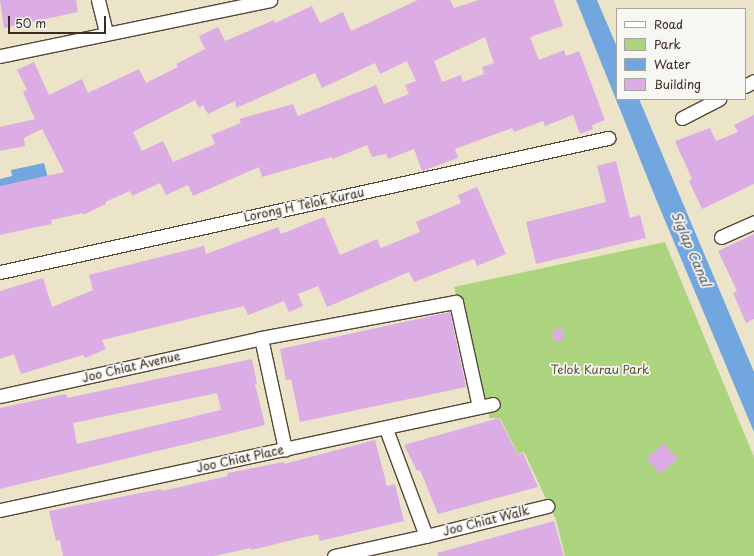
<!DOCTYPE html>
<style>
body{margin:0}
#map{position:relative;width:754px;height:556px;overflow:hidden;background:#ece4c8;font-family:"Playpen Sans",sans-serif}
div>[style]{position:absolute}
.green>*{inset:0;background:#acd47e}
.water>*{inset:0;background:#72a6df}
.building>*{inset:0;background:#dbade4;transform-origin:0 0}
.roads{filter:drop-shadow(1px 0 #564638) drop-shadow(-1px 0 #564638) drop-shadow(0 1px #564638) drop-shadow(0 -1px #564638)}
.street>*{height:13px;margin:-6.5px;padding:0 6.5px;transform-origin:6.5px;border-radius:6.5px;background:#fff}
span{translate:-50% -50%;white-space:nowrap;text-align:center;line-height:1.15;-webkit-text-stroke:3.5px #f6f6f2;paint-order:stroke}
.street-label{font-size:12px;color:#3b2a1e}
.park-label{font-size:12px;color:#575436}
.water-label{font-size:13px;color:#4e5562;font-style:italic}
.legend{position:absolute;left:616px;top:8px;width:130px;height:92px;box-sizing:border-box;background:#f6f6f2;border:1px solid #aba49d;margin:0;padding:5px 7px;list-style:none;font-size:12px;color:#3b2a1e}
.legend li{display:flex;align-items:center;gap:8px;height:20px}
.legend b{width:20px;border:1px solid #aba49d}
.scale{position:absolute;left:8px;top:16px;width:98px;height:18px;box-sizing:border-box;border:2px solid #3b2a1e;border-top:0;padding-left:5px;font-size:12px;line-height:14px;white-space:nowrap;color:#3b2a1e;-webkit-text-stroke:3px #f6f6f2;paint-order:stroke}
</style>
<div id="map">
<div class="green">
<div style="clip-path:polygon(665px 242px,754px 457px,754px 556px,565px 556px,556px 520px,524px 452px,518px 454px,500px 418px,489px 418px,489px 411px,483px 398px,454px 287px)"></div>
</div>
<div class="water">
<div style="clip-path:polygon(576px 0,597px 0,617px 47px,617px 99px,639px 99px,754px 372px,754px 432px,658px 204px)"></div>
<div style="clip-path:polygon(44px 163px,48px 178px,0 188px,0 179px,12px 176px,11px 170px)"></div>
</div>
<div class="building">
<div style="clip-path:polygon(0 0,76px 0,78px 12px,4px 28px)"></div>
<div style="clip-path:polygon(evenodd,418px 0,450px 0,454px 8px,479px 0,554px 0,563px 26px,530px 37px,539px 60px,564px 50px,566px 56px,579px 51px,605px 120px,592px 125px,593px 129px,580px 134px,573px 115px,545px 126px,543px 121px,514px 132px,512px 128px,455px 149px,458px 158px,422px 171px,414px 149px,388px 159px,386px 154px,372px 157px,367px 145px,333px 159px,332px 157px,262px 177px,259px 167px,193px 196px,188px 185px,166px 195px,160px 183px,132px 196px,130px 191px,105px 202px,106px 204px,83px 215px,83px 213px,51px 220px,52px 224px,0 235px,0 186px,64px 172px,42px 129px,24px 138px,25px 146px,0 151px,0 127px,35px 119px,23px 92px,27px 90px,17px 70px,34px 62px,49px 95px,82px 79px,88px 93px,139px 69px,146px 83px,178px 67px,176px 64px,205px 49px,199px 36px,218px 27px,225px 41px,274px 20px,275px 23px,312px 6px,320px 23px,343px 12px,351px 31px,418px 0,485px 37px,494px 63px,482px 67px,484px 74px,463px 82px,461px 75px,442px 82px,434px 61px,485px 37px,418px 0,407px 61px,416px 81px,405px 85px,409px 94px,384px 104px,376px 85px,298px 116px,293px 104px,239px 119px,241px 123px,211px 135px,215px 144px,173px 162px,163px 141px,142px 151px,133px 132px,195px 100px,199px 108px,203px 105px,208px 114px,235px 101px,236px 108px,315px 73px,322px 88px,375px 63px,380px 74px,407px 61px)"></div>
<div style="clip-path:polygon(754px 115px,754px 184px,702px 209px,689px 181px,692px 179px,675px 141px,710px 128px,716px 141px,738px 132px,734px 125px)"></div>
<div style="clip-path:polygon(616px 161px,630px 218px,640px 215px,646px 238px,536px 264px,526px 222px,606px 202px,597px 166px)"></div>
<div style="clip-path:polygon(477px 187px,506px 254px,477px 266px,474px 259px,414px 282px,409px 272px,327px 307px,318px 286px,298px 294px,303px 306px,289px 312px,284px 301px,248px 315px,244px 306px,218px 312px,102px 340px,106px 349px,85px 358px,83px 355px,21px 374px,14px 354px,0 359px,0 291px,43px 278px,52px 307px,93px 290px,89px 275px,204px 246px,206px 254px,278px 227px,281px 234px,324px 217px,340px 255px,377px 239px,381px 248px,420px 232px,416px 222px,461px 203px,458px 195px)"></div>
<div style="clip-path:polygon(754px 234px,754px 319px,746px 323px,733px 293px,737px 291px,718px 251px)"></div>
<div style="clip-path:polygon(450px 312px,466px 387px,300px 422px,291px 379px,286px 380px,280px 349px)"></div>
<div style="left:562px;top:328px;width:12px;height:10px;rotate:81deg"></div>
<div style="clip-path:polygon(evenodd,252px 359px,257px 384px,255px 384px,265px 425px,0 489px,0 408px,66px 394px,67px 398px,252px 359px,217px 393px,221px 410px,77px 444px,73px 423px,217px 393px)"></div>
<div style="clip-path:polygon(499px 418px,518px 455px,523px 453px,538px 487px,438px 514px,420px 470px,417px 471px,404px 445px)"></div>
<div style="clip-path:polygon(375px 440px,387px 486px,395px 484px,404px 521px,320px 541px,318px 534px,251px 550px,251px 548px,214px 556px,63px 556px,60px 540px,56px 541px,49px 511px,161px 489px,162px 491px,228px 476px,227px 473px,284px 462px,284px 464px)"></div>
<div style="left:663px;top:443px;width:21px;height:23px;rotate:47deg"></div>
<div style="clip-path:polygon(554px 521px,564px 556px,438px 556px,437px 553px)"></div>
</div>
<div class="roads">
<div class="street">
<div style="left:98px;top:0;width:34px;rotate:76deg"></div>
<div style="left:0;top:56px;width:276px;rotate:-11.7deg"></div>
<div style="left:745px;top:86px;width:10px;rotate:-29deg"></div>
<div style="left:682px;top:118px;width:42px;rotate:-27.2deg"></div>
<div style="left:721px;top:237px;width:36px;rotate:-24deg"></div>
<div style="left:0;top:272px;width:623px;rotate:-12.43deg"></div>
<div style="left:261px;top:338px;width:114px;rotate:77.8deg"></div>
<div style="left:0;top:396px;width:267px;rotate:-12.5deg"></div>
<div style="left:261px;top:338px;width:198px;rotate:-10.5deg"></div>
<div style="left:456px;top:302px;width:107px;rotate:77.6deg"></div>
<div style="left:386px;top:429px;width:114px;rotate:69.5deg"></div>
<div style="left:0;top:510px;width:504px;rotate:-12.13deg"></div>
<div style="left:334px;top:556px;width:94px;rotate:-12.3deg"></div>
<div style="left:426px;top:536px;width:125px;rotate:-13.9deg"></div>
</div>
</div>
<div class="street-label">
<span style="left:304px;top:205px;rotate:-12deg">Lorong H Telok Kurau</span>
<span style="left:131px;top:367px;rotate:-13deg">Joo Chiat Avenue</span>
<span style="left:240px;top:459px;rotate:-12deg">Joo Chiat Place</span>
<span style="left:486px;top:521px;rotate:-14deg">Joo Chiat Walk</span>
</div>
<div class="park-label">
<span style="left:600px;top:370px">Telok Kurau Park</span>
</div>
<div class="water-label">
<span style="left:691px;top:249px;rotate:67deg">Siglap Canal</span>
</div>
<ul class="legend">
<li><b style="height:5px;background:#fff"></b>Road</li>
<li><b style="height:11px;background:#acd47e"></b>Park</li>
<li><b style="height:11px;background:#72a6df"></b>Water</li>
<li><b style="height:11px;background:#dbade4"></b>Building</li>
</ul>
<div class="scale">50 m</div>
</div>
